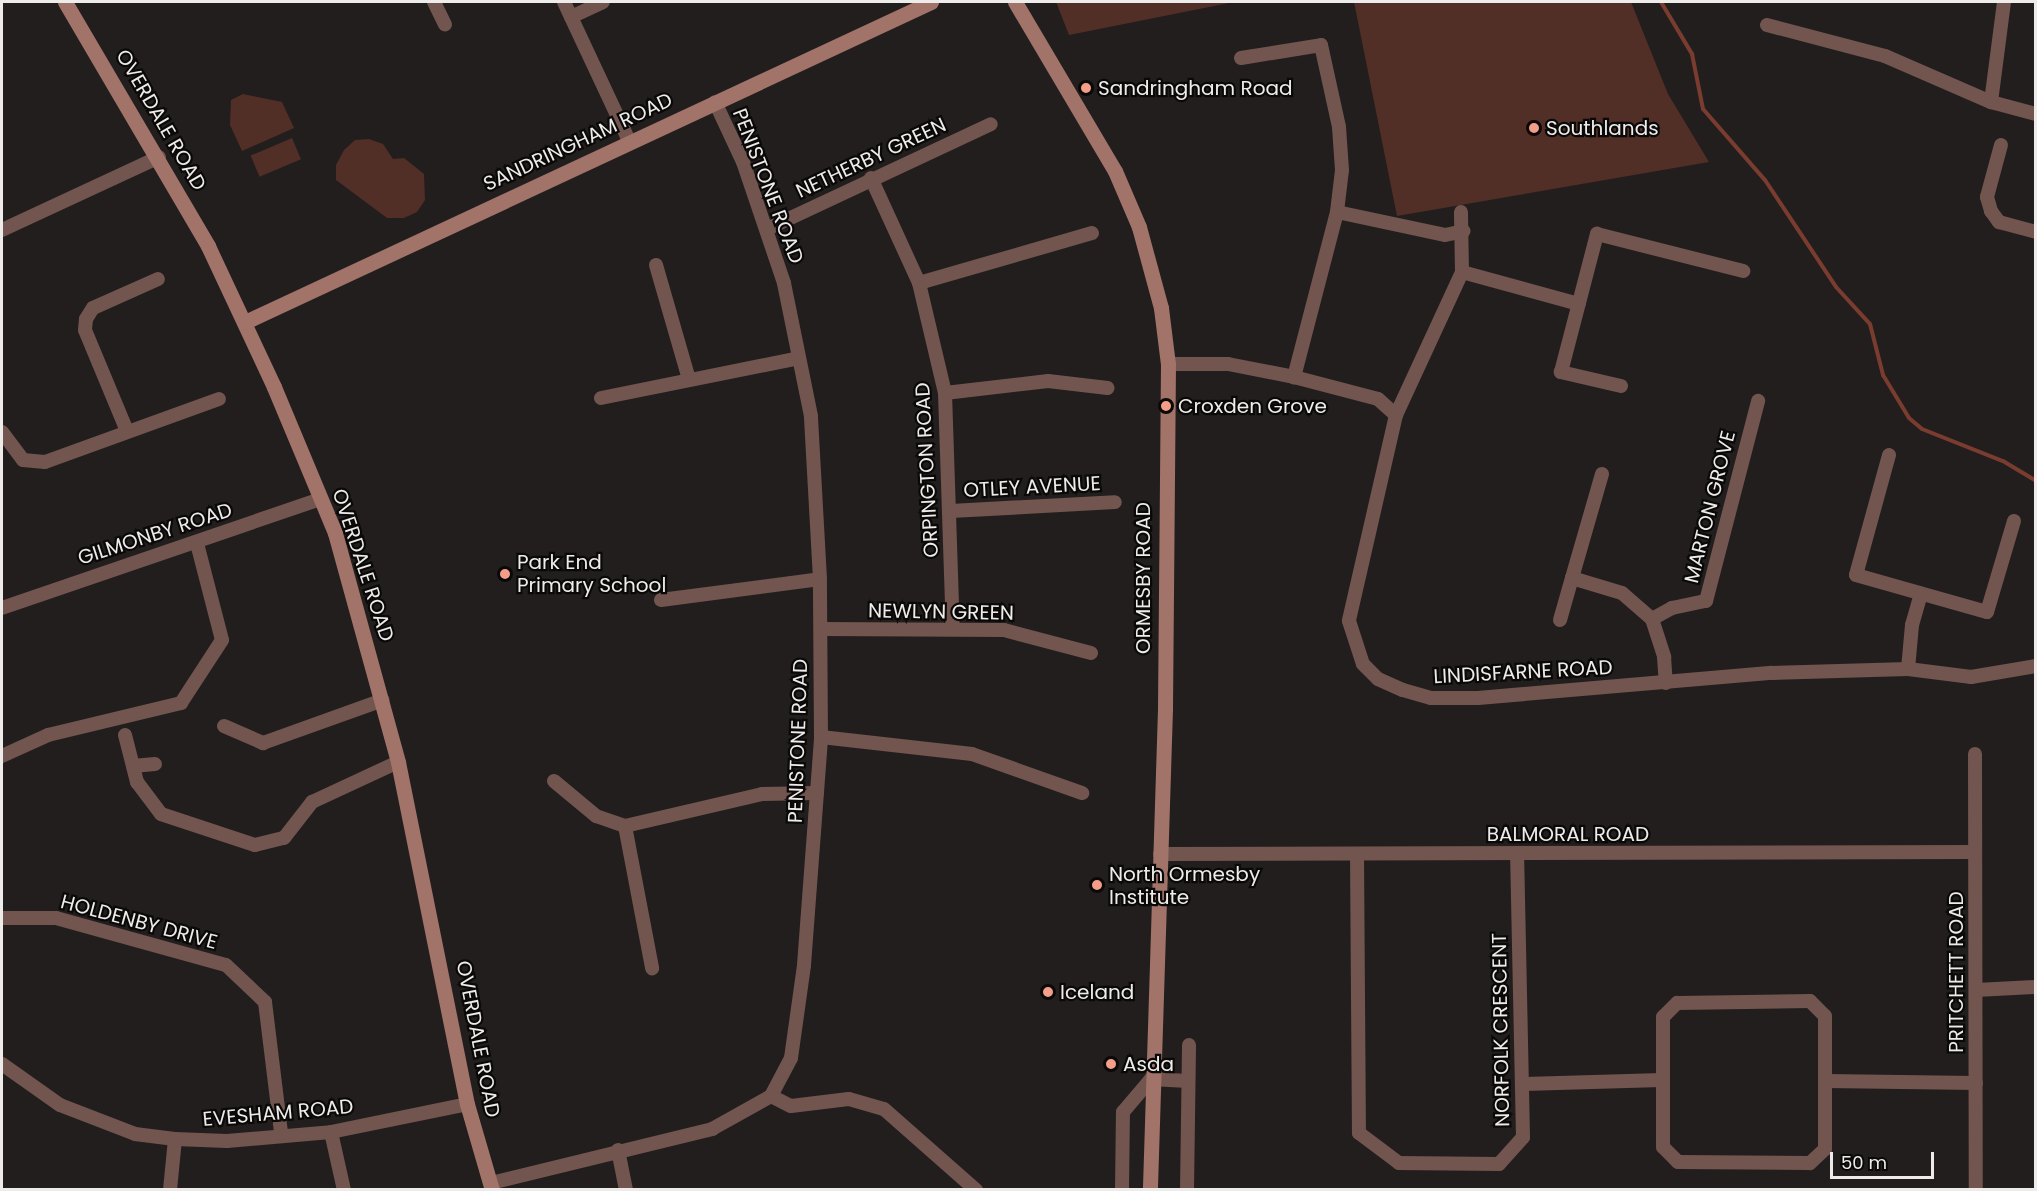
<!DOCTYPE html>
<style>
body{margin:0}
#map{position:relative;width:2037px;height:1191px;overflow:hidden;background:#221e1e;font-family:Poppins,sans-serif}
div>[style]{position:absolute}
.green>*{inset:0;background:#512e26;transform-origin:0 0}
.stream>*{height:4px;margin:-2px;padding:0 2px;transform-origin:2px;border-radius:2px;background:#793c2f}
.street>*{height:14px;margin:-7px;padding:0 7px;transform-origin:7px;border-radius:7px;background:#72554e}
.secondary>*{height:15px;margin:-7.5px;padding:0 7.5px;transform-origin:7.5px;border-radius:7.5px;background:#a17369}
.dots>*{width:16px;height:16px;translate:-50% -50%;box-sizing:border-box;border:3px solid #0a0908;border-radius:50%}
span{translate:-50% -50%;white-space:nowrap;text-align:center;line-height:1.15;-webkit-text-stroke:4.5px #0a0908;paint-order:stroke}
.poi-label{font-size:20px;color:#eeeceb}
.left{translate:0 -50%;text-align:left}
.street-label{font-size:20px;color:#eeeceb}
.frame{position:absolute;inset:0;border:3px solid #eeeceb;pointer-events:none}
.scale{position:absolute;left:1830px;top:1152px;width:104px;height:27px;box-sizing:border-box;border:3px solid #eeeceb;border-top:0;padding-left:8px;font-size:18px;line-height:21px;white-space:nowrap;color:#eeeceb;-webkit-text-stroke:4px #0a0908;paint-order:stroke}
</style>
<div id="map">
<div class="green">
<div style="clip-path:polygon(1056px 2px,1234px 2px,1069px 35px)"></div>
<div style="clip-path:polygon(1354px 2px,1631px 2px,1668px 94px,1709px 162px,1397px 216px)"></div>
<div style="clip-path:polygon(243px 94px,282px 102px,294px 128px,242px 151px,230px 125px,231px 100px)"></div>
<div style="left:292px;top:138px;width:23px;height:45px;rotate:67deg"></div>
<div style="clip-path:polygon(369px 139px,383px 144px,393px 159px,404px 158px,424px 174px,425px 200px,417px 212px,404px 218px,387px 218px,336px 180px,336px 165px,344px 150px,355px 140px)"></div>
</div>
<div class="stream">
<div style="left:1661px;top:2px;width:61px;rotate:59.2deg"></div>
<div style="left:1692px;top:54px;width:56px;rotate:78.7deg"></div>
<div style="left:1703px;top:109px;width:94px;rotate:48.9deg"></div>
<div style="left:1765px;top:180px;width:128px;rotate:56.4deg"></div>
<div style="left:1836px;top:287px;width:50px;rotate:47.4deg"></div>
<div style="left:1870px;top:324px;width:53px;rotate:75.7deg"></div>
<div style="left:1883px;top:375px;width:50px;rotate:58.8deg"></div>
<div style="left:1909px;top:418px;width:17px;rotate:40deg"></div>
<div style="left:1922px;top:429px;width:87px;rotate:21.6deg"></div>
<div style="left:2003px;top:461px;width:39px;rotate:31deg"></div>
</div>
<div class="street">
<div style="left:434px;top:2px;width:25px;rotate:64deg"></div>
<div style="left:564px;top:2px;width:153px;rotate:64.9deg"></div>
<div style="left:571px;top:17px;width:35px;rotate:-25deg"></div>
<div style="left:1767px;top:25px;width:122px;rotate:14.7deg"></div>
<div style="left:1885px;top:56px;width:116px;rotate:23.5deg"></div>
<div style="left:1991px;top:102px;width:47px;rotate:14.9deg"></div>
<div style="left:1241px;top:58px;width:81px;rotate:-9.2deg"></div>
<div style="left:1321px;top:45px;width:84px;rotate:77.6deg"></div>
<div style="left:1339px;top:127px;width:43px;rotate:86deg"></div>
<div style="left:1342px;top:170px;width:42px;rotate:96.8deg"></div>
<div style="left:1337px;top:212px;width:171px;rotate:104.6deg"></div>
<div style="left:1991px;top:102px;width:101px;rotate:-82.6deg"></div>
<div style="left:2001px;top:145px;width:54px;rotate:105.1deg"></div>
<div style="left:1987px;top:197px;width:15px;rotate:74deg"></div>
<div style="left:1991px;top:211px;width:14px;rotate:54deg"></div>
<div style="left:1999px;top:222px;width:38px;rotate:15deg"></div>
<div style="left:871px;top:178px;width:115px;rotate:65.4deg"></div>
<div style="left:919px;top:283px;width:113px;rotate:76.7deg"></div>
<div style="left:945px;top:393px;width:235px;rotate:88.1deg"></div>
<div style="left:1337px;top:212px;width:110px;rotate:12deg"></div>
<div style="left:1445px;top:235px;width:19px;rotate:-12deg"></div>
<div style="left:767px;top:229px;width:247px;rotate:-25.1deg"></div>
<div style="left:2px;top:230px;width:173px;rotate:-24.9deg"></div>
<div style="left:656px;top:265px;width:119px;rotate:73.9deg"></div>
<div style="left:1462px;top:272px;width:121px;rotate:15.3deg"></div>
<div style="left:919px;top:283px;width:180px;rotate:-16.1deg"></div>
<div style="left:1168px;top:364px;width:60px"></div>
<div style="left:1228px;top:364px;width:67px;rotate:11.1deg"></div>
<div style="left:1294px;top:377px;width:87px;rotate:14.7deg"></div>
<div style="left:1378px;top:399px;width:24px;rotate:42deg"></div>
<div style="left:1396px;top:415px;width:211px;rotate:102.9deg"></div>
<div style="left:1349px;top:621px;width:45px;rotate:72deg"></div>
<div style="left:1363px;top:664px;width:21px;rotate:45deg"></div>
<div style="left:1378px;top:679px;width:27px;rotate:24deg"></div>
<div style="left:1403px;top:690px;width:29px;rotate:16deg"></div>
<div style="left:1431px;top:698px;width:47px"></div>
<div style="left:1478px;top:698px;width:295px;rotate:-4.9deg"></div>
<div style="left:1772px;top:673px;width:136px;rotate:-1.7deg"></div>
<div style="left:1908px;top:669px;width:64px;rotate:7.2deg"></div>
<div style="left:1971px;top:677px;width:66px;rotate:-9.6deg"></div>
<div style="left:1621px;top:386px;width:62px;rotate:-166.9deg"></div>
<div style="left:1561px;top:372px;width:143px;rotate:-75.4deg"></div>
<div style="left:1597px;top:234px;width:151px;rotate:14.2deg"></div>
<div style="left:945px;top:393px;width:104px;rotate:-6.6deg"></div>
<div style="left:1048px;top:381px;width:60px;rotate:6.7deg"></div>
<div style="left:601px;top:398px;width:202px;rotate:-11.4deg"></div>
<div style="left:1396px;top:415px;width:157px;rotate:-65.2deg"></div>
<div style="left:1462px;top:272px;width:60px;rotate:-91deg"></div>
<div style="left:127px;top:431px;width:109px;rotate:-112.6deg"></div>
<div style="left:85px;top:330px;width:11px;rotate:-85deg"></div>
<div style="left:86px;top:319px;width:13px;rotate:-58deg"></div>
<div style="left:93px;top:308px;width:71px;rotate:-24deg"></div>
<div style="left:2px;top:432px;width:35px;rotate:53deg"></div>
<div style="left:23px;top:460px;width:22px;rotate:5deg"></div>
<div style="left:45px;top:462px;width:185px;rotate:-19.9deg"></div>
<div style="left:1889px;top:455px;width:124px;rotate:105.4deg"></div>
<div style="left:1856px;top:575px;width:136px;rotate:15.8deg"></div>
<div style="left:1987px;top:612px;width:95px;rotate:-73.5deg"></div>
<div style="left:1602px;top:474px;width:108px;rotate:106.1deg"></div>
<div style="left:1572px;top:578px;width:52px;rotate:16.7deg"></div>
<div style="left:1622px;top:593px;width:40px;rotate:41deg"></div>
<div style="left:1652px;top:619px;width:40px;rotate:72deg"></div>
<div style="left:1664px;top:657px;width:26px;rotate:86deg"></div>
<div style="left:951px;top:511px;width:164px;rotate:-3.1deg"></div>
<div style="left:661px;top:600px;width:160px;rotate:-7.5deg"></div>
<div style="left:2px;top:608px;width:337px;rotate:-18.9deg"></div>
<div style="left:1652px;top:619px;width:23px;rotate:-29deg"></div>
<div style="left:1672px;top:608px;width:35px;rotate:-12deg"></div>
<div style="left:1706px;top:601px;width:207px;rotate:-75.4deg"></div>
<div style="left:1560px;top:620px;width:44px;rotate:-74.1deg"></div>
<div style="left:822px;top:629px;width:182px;rotate:0.3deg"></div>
<div style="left:1004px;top:630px;width:90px;rotate:14.8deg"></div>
<div style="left:1908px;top:669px;width:44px;rotate:-84.8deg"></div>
<div style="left:1912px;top:625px;width:32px;rotate:-74deg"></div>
<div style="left:224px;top:726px;width:43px;rotate:23.6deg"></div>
<div style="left:263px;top:743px;width:127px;rotate:-19.7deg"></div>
<div style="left:125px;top:735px;width:49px;rotate:75.7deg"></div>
<div style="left:137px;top:782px;width:40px;rotate:53deg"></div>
<div style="left:161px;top:814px;width:99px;rotate:18.3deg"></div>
<div style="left:255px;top:845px;width:30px;rotate:-14deg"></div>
<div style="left:284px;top:838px;width:46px;rotate:-52.1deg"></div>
<div style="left:312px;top:802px;width:95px;rotate:-24.9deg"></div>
<div style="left:821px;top:737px;width:152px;rotate:6.4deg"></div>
<div style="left:972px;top:754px;width:117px;rotate:19.5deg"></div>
<div style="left:1975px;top:754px;width:436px;rotate:89.9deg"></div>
<div style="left:2px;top:756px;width:51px;rotate:-24.5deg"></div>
<div style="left:48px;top:735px;width:137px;rotate:-13.5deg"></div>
<div style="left:181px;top:703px;width:75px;rotate:-56.9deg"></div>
<div style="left:222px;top:640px;width:100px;rotate:-104.5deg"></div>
<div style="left:133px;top:766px;width:22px;rotate:-5deg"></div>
<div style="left:554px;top:781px;width:55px;rotate:39.8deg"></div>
<div style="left:596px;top:816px;width:31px;rotate:19deg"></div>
<div style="left:625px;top:826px;width:141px;rotate:-13.1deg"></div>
<div style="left:762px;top:794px;width:55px;rotate:-1deg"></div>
<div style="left:625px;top:826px;width:145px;rotate:79.2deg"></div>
<div style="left:1160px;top:854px;width:815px;rotate:-0.14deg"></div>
<div style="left:1357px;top:854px;width:279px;rotate:89.6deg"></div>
<div style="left:1359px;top:1133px;width:50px;rotate:36.9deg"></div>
<div style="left:1399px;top:1163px;width:100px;rotate:0.6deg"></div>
<div style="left:1499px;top:1164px;width:36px;rotate:-48deg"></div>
<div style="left:1523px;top:1137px;width:284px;rotate:-91.2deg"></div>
<div style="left:2px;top:918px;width:54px"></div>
<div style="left:56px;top:918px;width:176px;rotate:15.5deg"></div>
<div style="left:226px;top:965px;width:54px;rotate:43.5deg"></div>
<div style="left:265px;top:1002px;width:132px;rotate:83deg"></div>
<div style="left:1976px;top:990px;width:60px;rotate:-2.9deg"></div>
<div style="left:1810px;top:1001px;width:21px;rotate:45deg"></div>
<div style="left:1825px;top:1016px;width:133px;rotate:90deg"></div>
<div style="left:1825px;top:1149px;width:21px;rotate:137deg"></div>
<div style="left:1810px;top:1163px;width:132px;rotate:-179.6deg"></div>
<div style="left:1678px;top:1162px;width:21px;rotate:-135deg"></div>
<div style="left:1663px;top:1147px;width:130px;rotate:-90deg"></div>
<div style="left:1663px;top:1017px;width:20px;rotate:-45deg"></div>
<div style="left:1677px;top:1003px;width:133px;rotate:-0.9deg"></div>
<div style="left:2px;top:1064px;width:71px;rotate:35.3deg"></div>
<div style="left:60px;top:1105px;width:80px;rotate:21.1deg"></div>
<div style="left:135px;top:1134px;width:40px;rotate:7.1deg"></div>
<div style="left:175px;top:1139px;width:52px;rotate:2.2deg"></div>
<div style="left:227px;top:1141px;width:104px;rotate:-4.9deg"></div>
<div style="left:331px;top:1132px;width:139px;rotate:-11.6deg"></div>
<div style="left:1826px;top:1081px;width:150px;rotate:0.8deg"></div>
<div style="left:1522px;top:1084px;width:140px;rotate:-1.6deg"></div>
<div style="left:771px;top:1096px;width:22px;rotate:27deg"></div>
<div style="left:791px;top:1106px;width:58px;rotate:-6.9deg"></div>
<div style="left:849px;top:1099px;width:36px;rotate:16deg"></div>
<div style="left:884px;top:1109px;width:123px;rotate:41.4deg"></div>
<div style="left:331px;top:1132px;width:59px;rotate:77.4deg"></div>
<div style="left:618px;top:1150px;width:41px;rotate:78.7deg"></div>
<div style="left:491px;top:1183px;width:228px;rotate:-13.7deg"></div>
<div style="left:712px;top:1129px;width:68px;rotate:-29.2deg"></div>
<div style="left:771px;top:1096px;width:43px;rotate:-62.2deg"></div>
<div style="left:791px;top:1058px;width:94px;rotate:-82deg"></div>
<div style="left:804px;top:965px;width:229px;rotate:-85.7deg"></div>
<div style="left:821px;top:737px;width:158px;rotate:-90.4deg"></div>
<div style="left:820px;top:579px;width:163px;rotate:-93.2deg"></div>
<div style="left:811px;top:416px;width:136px;rotate:-101.5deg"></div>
<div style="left:784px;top:283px;width:128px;rotate:-108.7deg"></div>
<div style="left:743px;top:162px;width:66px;rotate:-115deg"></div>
<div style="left:170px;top:1190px;width:51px;rotate:-84.4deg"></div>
<div style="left:1122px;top:1190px;width:78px;rotate:-89.3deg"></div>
<div style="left:1123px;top:1112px;width:43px;rotate:-49.7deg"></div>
<div style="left:1151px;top:1079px;width:37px;rotate:3deg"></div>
<div style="left:1187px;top:1190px;width:145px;rotate:-89.2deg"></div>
</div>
<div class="secondary">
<div style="left:65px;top:2px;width:283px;rotate:59.6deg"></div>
<div style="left:208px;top:246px;width:156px;rotate:64.9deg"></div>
<div style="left:274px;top:387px;width:158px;rotate:67.3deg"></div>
<div style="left:335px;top:533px;width:238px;rotate:74.6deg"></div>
<div style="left:398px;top:762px;width:349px;rotate:78.6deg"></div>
<div style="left:467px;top:1104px;width:90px;rotate:73.8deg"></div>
<div style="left:1015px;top:2px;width:196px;rotate:59.4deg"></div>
<div style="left:1115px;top:171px;width:61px;rotate:66.8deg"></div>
<div style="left:1139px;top:227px;width:84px;rotate:74.8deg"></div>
<div style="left:1161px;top:308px;width:56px;rotate:82.9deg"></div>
<div style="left:1168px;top:364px;width:345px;rotate:90.5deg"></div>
<div style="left:1165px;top:709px;width:481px;rotate:91.8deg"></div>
<div style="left:245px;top:322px;width:757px;rotate:-25.01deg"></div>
</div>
<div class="dots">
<div style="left:1086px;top:88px;background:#f49e8a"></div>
<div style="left:1534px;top:128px;background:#f49e8a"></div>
<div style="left:1166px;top:406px;background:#f49e8a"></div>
<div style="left:505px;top:574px;background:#f49e8a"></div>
<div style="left:1097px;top:885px;background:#f49e8a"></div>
<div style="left:1048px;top:992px;background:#f49e8a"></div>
<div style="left:1111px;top:1064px;background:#f49e8a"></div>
</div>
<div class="poi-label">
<span class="left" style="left:1098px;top:88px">Sandringham Road</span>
<span class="left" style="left:1546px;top:128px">Southlands</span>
<span class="left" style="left:1178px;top:406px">Croxden Grove</span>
<span class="left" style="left:517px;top:574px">Park End<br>Primary School</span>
<span class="left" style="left:1109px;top:886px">North Ormesby<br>Institute</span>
<span class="left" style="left:1060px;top:992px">Iceland</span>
<span class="left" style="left:1123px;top:1064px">Asda</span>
</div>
<div class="street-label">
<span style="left:161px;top:120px;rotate:60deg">OVERDALE ROAD</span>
<span style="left:578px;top:142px;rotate:-25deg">SANDRINGHAM ROAD</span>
<span style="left:871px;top:158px;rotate:-25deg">NETHERBY GREEN</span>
<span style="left:768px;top:186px;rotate:69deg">PENISTONE ROAD</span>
<span style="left:927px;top:470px;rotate:-93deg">ORPINGTON ROAD</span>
<span style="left:1032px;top:487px;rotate:-3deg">OTLEY AVENUE</span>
<span style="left:1710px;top:507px;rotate:-76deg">MARTON GROVE</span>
<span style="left:155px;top:534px;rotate:-18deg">GILMONBY ROAD</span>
<span style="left:363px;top:565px;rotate:72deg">OVERDALE ROAD</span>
<span style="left:1143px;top:578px;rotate:-90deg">ORMESBY ROAD</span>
<span style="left:941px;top:612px;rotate:1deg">NEWLYN GREEN</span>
<span style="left:1523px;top:672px;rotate:-3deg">LINDISFARNE ROAD</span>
<span style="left:798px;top:741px;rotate:-88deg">PENISTONE ROAD</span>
<span style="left:1568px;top:834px">BALMORAL ROAD</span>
<span style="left:139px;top:922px;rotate:15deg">HOLDENBY DRIVE</span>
<span style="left:1956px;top:972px;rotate:-90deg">PRITCHETT ROAD</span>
<span style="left:1501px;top:1030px;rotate:-91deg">NORFOLK CRESCENT</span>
<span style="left:478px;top:1039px;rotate:79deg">OVERDALE ROAD</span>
<span style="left:278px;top:1113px;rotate:-5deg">EVESHAM ROAD</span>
</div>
<div class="frame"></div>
<div class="scale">50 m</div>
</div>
